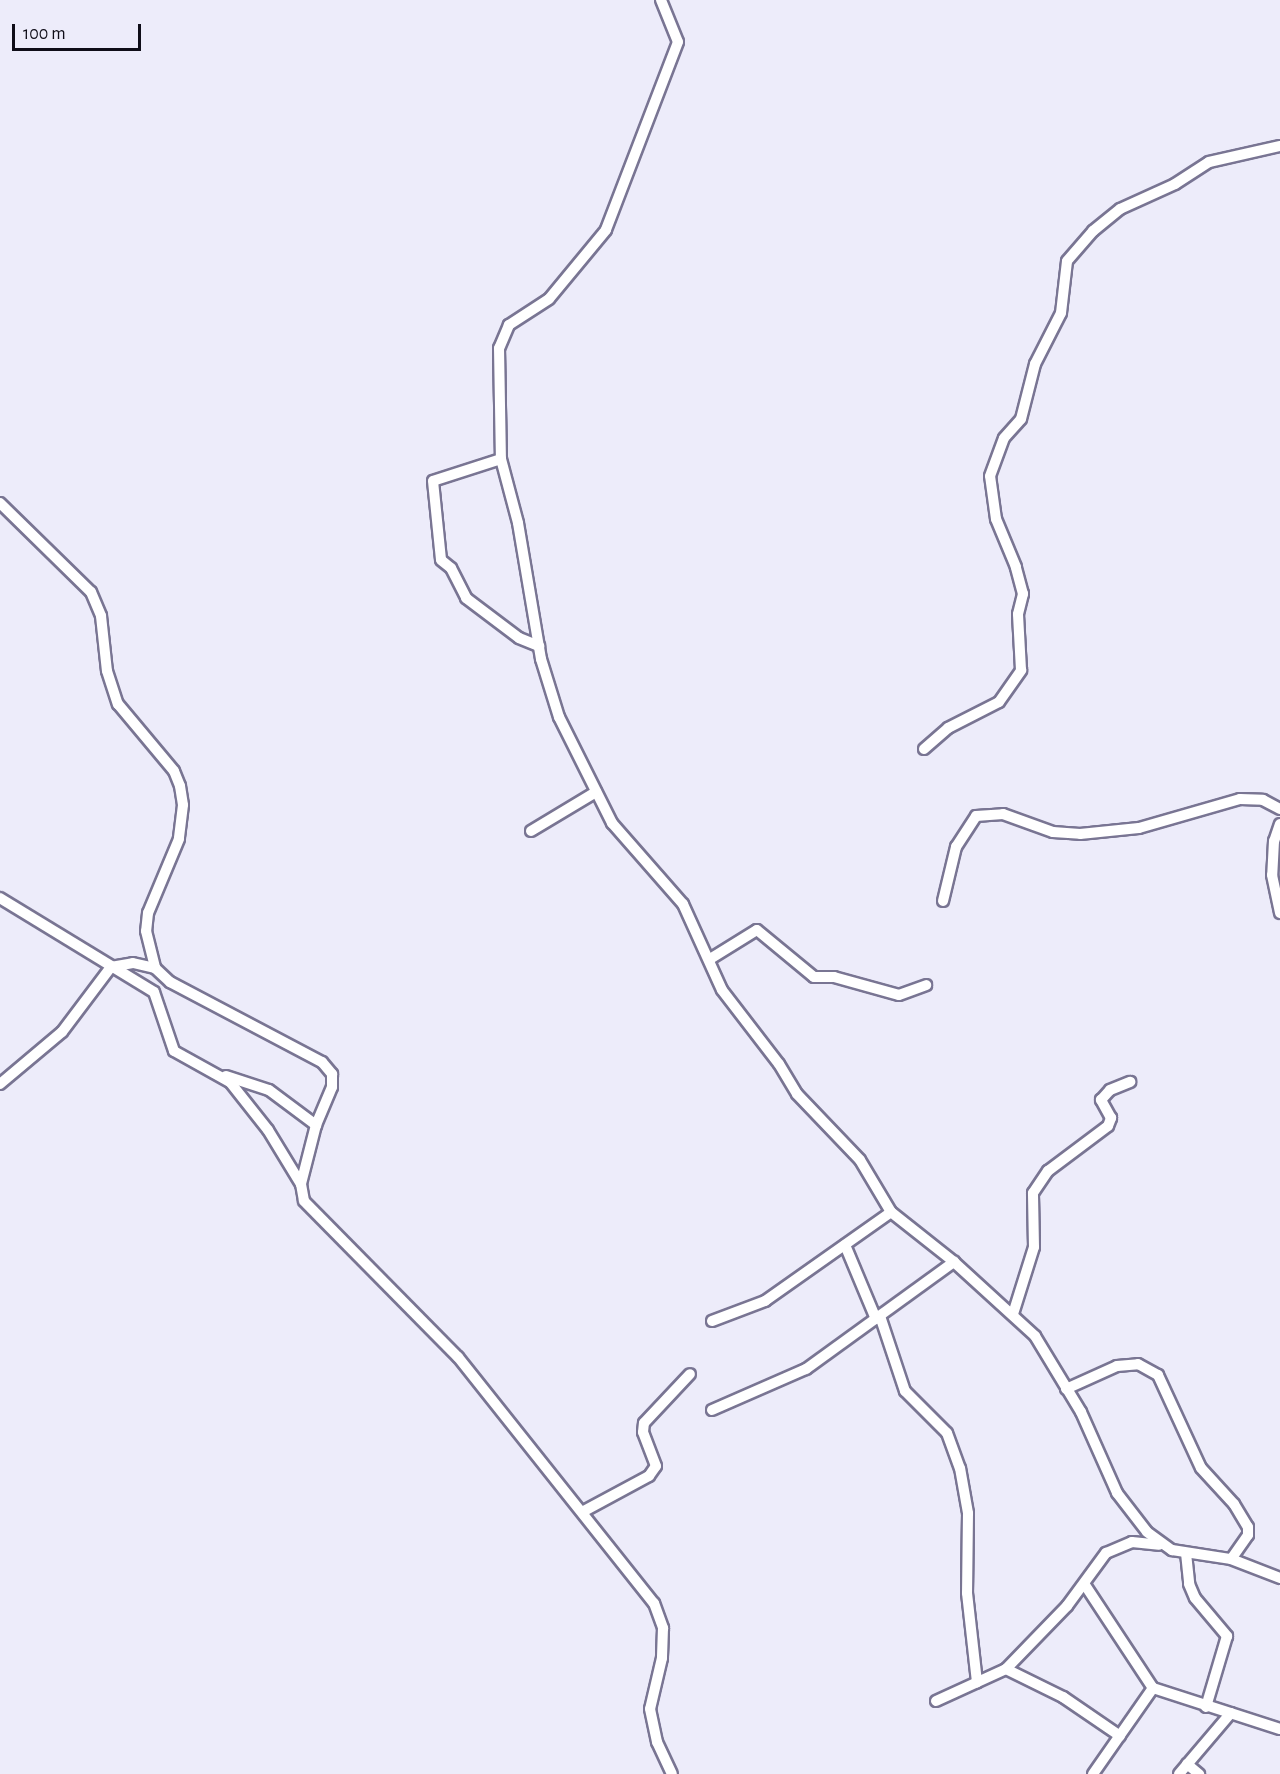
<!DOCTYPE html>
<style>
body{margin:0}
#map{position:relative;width:1280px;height:1774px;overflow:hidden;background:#edecfa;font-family:"Alegreya Sans",sans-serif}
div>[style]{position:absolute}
.roads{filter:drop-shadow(2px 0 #797593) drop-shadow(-2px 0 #797593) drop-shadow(0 2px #797593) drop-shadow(0 -2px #797593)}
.minor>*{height:10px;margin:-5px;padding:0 5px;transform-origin:5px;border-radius:5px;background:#fff}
span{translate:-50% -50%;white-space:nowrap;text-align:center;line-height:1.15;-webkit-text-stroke:4.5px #edecfa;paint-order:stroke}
.scale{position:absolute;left:12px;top:24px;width:129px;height:27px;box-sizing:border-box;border:3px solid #0f0d18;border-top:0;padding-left:8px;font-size:18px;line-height:21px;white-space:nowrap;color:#0f0d18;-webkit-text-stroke:4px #edecfa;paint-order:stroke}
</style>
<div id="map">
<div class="roads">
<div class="minor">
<div style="left:661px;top:0;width:45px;rotate:68deg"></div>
<div style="left:678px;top:42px;width:201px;rotate:111deg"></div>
<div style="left:606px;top:230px;width:89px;rotate:129.6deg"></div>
<div style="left:549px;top:299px;width:48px;rotate:147deg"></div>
<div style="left:509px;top:325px;width:25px;rotate:113deg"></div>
<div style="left:499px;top:348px;width:111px;rotate:89deg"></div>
<div style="left:501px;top:459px;width:66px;rotate:75.1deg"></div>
<div style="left:518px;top:523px;width:138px;rotate:80.4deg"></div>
<div style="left:541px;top:659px;width:61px;rotate:72.8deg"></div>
<div style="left:559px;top:717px;width:119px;rotate:63.4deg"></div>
<div style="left:612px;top:823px;width:108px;rotate:48.8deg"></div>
<div style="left:683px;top:904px;width:94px;rotate:65.6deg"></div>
<div style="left:722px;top:990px;width:93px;rotate:52.4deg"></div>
<div style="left:779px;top:1064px;width:35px;rotate:59deg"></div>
<div style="left:797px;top:1094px;width:91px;rotate:46.3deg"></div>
<div style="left:860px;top:1160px;width:61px;rotate:59.2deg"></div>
<div style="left:891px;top:1212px;width:80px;rotate:38.4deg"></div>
<div style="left:954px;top:1262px;width:110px;rotate:42.4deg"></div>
<div style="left:1035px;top:1336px;width:89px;rotate:58.8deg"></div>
<div style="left:1081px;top:1412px;width:89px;rotate:66deg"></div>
<div style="left:1117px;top:1493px;width:49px;rotate:52.4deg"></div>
<div style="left:1147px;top:1532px;width:31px;rotate:36deg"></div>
<div style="left:1172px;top:1550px;width:60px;rotate:8.7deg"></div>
<div style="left:1231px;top:1559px;width:53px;rotate:21.2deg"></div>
<div style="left:501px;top:459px;width:71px;rotate:162.1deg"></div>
<div style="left:433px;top:481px;width:79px;rotate:84.2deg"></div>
<div style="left:441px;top:560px;width:13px;rotate:39deg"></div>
<div style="left:451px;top:568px;width:34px;rotate:63deg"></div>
<div style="left:466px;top:598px;width:66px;rotate:37deg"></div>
<div style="left:519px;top:638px;width:22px;rotate:22deg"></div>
<div style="left:0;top:503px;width:127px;rotate:44.4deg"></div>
<div style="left:91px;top:592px;width:26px;rotate:67deg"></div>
<div style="left:101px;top:616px;width:55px;rotate:83.8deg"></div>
<div style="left:107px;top:671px;width:35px;rotate:72deg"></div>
<div style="left:118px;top:704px;width:87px;rotate:50.1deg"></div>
<div style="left:174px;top:771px;width:16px;rotate:68deg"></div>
<div style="left:180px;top:786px;width:19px;rotate:81deg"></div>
<div style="left:183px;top:805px;width:34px;rotate:97deg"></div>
<div style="left:179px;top:839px;width:80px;rotate:112.7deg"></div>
<div style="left:148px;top:913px;width:18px;rotate:96deg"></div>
<div style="left:146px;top:931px;width:38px;rotate:76deg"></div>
<div style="left:155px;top:968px;width:21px;rotate:43deg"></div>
<div style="left:170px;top:982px;width:172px;rotate:27.8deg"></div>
<div style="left:322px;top:1062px;width:16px;rotate:50deg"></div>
<div style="left:332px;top:1074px;width:13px;rotate:90deg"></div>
<div style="left:332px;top:1087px;width:41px;rotate:112.8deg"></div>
<div style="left:316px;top:1125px;width:61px;rotate:104.3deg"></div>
<div style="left:301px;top:1184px;width:17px;rotate:80deg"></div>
<div style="left:304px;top:1201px;width:219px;rotate:45.4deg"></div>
<div style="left:458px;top:1357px;width:315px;rotate:51.5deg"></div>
<div style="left:654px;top:1603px;width:27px;rotate:70deg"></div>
<div style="left:663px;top:1628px;width:30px;rotate:92deg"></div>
<div style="left:662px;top:1658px;width:52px;rotate:103.2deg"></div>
<div style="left:650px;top:1709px;width:34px;rotate:78deg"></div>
<div style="left:657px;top:1742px;width:35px;rotate:65deg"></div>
<div style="left:924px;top:749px;width:32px;rotate:-41deg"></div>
<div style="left:948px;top:728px;width:57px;rotate:-27deg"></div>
<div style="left:999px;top:702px;width:39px;rotate:-55deg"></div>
<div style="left:1021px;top:670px;width:56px;rotate:-93.1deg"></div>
<div style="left:1018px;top:614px;width:21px;rotate:-76deg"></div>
<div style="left:1023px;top:594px;width:28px;rotate:-105deg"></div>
<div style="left:1016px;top:567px;width:52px;rotate:-112.6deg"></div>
<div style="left:996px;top:519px;width:43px;rotate:-97.9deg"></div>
<div style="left:990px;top:476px;width:40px;rotate:-69.8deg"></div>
<div style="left:1004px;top:438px;width:25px;rotate:-48deg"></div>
<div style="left:1021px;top:419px;width:57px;rotate:-75.7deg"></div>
<div style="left:1035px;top:364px;width:57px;rotate:-63deg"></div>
<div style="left:1061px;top:313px;width:52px;rotate:-83.4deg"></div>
<div style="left:1067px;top:261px;width:40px;rotate:-49deg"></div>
<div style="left:1093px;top:231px;width:35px;rotate:-39deg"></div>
<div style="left:1120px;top:209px;width:60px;rotate:-24.4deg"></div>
<div style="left:1175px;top:184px;width:40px;rotate:-32.9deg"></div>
<div style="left:1209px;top:162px;width:73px;rotate:-12.7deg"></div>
<div style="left:1280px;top:824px;width:18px;rotate:109deg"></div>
<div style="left:1274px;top:841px;width:34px;rotate:93deg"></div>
<div style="left:1272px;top:875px;width:39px;rotate:78deg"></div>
<div style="left:531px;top:831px;width:76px;rotate:-31deg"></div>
<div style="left:0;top:898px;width:180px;rotate:31.4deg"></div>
<div style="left:154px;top:992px;width:62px;rotate:71.3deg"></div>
<div style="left:174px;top:1051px;width:64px;rotate:29deg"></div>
<div style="left:230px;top:1082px;width:61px;rotate:51.6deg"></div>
<div style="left:268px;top:1130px;width:63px;rotate:58.6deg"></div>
<div style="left:943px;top:901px;width:56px;rotate:-76.5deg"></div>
<div style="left:956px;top:847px;width:37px;rotate:-57deg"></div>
<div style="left:976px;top:816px;width:27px;rotate:-4deg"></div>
<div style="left:1003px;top:814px;width:53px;rotate:19.8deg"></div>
<div style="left:1053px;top:832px;width:27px;rotate:4deg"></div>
<div style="left:1080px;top:834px;width:59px;rotate:-5.8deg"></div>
<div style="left:1139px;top:828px;width:105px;rotate:-16deg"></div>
<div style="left:1240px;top:799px;width:23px;rotate:2deg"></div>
<div style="left:1263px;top:800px;width:19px;rotate:28deg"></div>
<div style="left:710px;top:959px;width:55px;rotate:-31.7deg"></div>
<div style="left:757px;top:930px;width:74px;rotate:39.5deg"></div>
<div style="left:814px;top:977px;width:20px"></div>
<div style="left:834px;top:977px;width:67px;rotate:15.5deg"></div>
<div style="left:899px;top:995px;width:29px;rotate:-20deg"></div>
<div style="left:226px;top:1076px;width:45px;rotate:18deg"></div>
<div style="left:269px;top:1090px;width:59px;rotate:36.7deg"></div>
<div style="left:0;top:1084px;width:81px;rotate:-40deg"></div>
<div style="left:62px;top:1032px;width:81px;rotate:-53deg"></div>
<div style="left:111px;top:967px;width:22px;rotate:-10deg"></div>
<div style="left:133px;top:963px;width:23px;rotate:13deg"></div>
<div style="left:845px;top:1245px;width:80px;rotate:67.3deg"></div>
<div style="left:1013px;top:1314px;width:70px;rotate:-72.6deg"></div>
<div style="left:1034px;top:1247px;width:54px;rotate:-91.1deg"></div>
<div style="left:1033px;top:1193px;width:27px;rotate:-56deg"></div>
<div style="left:1048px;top:1171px;width:75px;rotate:-36.9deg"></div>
<div style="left:1108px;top:1126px;width:9px;rotate:-69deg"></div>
<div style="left:1111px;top:1118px;width:21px;rotate:-119deg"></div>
<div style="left:1101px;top:1100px;width:13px;rotate:-48deg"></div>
<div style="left:1110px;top:1090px;width:22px;rotate:-22deg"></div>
<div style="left:880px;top:1316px;width:79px;rotate:71.6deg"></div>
<div style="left:905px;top:1391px;width:59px;rotate:45deg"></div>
<div style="left:947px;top:1433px;width:37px;rotate:70deg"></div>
<div style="left:960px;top:1468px;width:46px;rotate:79.9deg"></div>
<div style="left:968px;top:1513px;width:80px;rotate:90.7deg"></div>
<div style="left:967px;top:1593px;width:90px;rotate:83.6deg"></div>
<div style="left:712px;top:1321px;width:57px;rotate:-20.7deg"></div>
<div style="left:765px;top:1301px;width:154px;rotate:-35.2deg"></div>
<div style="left:1066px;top:1389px;width:56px;rotate:-24.3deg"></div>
<div style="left:1117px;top:1366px;width:21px;rotate:-5deg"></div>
<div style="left:1138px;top:1364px;width:23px;rotate:29deg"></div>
<div style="left:1158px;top:1375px;width:102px;rotate:65.2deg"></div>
<div style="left:1201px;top:1468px;width:49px;rotate:47.5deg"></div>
<div style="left:1234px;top:1504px;width:27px;rotate:59deg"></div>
<div style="left:1248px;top:1527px;width:8px;rotate:90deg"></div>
<div style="left:1248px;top:1535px;width:29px;rotate:125deg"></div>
<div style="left:712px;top:1410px;width:103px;rotate:-23.6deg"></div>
<div style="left:806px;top:1369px;width:183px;rotate:-35.9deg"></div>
<div style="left:584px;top:1511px;width:74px;rotate:-28.3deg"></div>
<div style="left:649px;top:1476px;width:12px;rotate:-55deg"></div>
<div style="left:656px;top:1466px;width:36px;rotate:-111deg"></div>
<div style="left:643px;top:1432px;width:9px;rotate:-84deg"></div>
<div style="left:644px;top:1423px;width:67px;rotate:-46.8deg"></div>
<div style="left:1186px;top:1553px;width:31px;rotate:84deg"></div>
<div style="left:1189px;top:1584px;width:15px;rotate:67deg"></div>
<div style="left:1195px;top:1598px;width:50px;rotate:49.9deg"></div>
<div style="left:1227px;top:1636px;width:74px;rotate:106.5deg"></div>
<div style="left:1085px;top:1585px;width:123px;rotate:56.6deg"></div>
<div style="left:1153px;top:1688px;width:133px;rotate:17.9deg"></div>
<div style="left:1006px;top:1669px;width:64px;rotate:26.2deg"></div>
<div style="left:1063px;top:1697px;width:69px;rotate:34.4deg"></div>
<div style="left:936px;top:1701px;width:77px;rotate:-24.6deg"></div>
<div style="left:1006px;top:1669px;width:88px;rotate:-45.9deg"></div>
<div style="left:1067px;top:1606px;width:66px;rotate:-53.7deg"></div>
<div style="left:1106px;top:1553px;width:28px;rotate:-23deg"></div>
<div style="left:1132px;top:1542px;width:27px;rotate:6deg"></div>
<div style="left:1187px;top:1764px;width:16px;rotate:40deg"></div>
<div style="left:1093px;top:1774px;width:105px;rotate:-55.1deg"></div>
<div style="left:1179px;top:1774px;width:80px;rotate:-49.6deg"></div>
</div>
</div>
<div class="scale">100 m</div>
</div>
